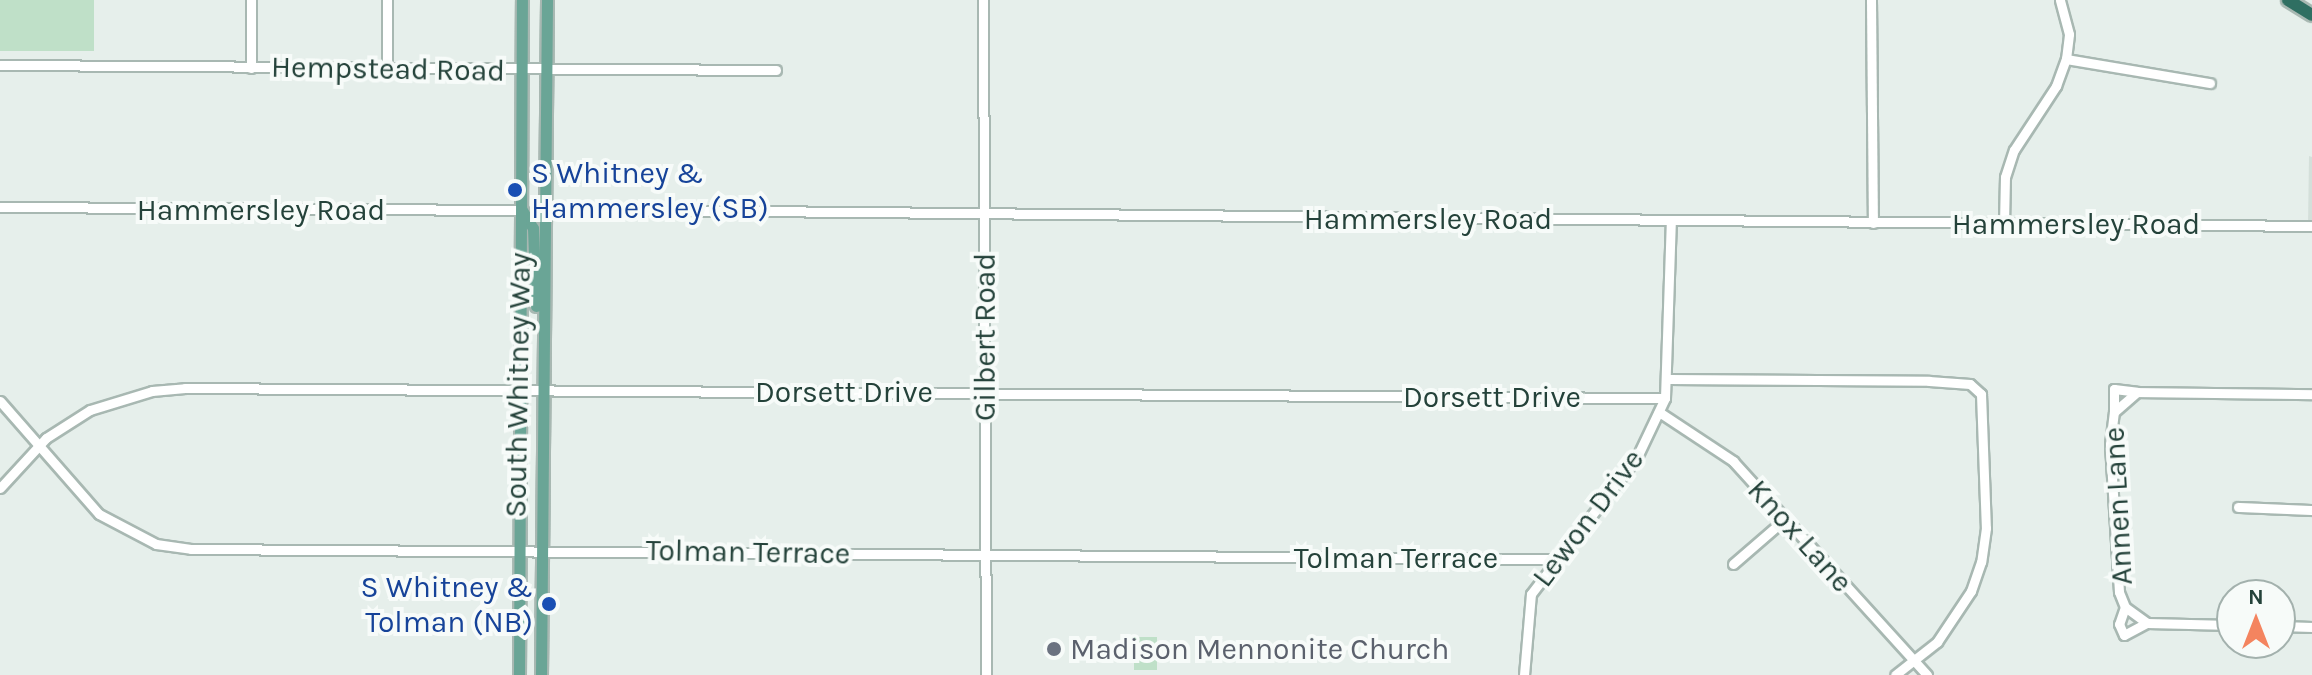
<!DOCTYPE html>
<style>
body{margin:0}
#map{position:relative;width:2312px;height:675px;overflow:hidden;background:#e6efeb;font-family:Karla,sans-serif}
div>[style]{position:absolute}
.built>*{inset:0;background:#d4dfda}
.green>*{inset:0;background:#bfe0c8;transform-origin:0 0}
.roads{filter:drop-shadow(2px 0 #a8b8b2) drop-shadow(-2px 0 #a8b8b2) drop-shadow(0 2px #a8b8b2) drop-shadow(0 -2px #a8b8b2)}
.minor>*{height:9px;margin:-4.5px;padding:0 4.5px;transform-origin:4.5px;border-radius:4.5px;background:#fff}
.major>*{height:11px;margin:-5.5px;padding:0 5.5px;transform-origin:5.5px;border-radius:5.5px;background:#6aa596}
.highway>*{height:12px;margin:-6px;padding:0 6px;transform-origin:6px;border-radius:6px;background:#2f6f62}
.dots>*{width:22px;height:22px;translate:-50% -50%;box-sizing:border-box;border:4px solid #f7fbf9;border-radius:50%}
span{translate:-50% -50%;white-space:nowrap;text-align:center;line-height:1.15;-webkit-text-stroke:8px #f7fbf9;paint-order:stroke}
.street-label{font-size:30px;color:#24423a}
.transit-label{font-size:30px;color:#164399}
.left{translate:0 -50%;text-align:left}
.right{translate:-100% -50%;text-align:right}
.worship-label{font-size:30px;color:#5b616d}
.north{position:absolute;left:2216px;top:579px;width:80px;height:80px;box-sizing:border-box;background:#f7fbf9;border:2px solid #a3b1ad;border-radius:50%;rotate:0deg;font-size:22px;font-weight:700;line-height:32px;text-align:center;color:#24423a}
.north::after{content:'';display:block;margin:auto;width:28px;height:36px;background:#f4845f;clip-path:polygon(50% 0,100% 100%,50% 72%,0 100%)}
</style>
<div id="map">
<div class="built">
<div style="clip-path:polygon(2309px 156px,2312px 157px,2312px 226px,2308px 226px)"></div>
</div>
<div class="green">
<div style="left:0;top:0;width:94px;height:51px"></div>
<div style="left:1134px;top:637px;width:23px;height:33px"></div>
</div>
<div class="roads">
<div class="minor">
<div style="left:387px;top:0;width:69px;rotate:90deg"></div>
<div style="left:983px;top:0;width:675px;rotate:89.75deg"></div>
<div style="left:1871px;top:0;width:223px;rotate:89.5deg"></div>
<div style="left:2066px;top:59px;width:146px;rotate:9.5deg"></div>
<div style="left:0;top:65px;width:776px;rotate:0.37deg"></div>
<div style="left:251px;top:68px;width:68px;rotate:-90deg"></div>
<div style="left:0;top:207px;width:522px;rotate:0.33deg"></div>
<div style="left:545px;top:209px;width:1767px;rotate:0.55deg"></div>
<div style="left:2004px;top:224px;width:47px;rotate:-88.8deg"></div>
<div style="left:2005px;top:177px;width:28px;rotate:-72deg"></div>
<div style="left:2014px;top:150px;width:77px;rotate:-56.7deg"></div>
<div style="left:2056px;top:86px;width:29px;rotate:-70deg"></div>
<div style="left:2066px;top:59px;width:25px;rotate:-83deg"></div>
<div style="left:2069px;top:34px;width:35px;rotate:-105deg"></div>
<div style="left:1669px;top:379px;width:260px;rotate:0.4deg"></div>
<div style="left:1929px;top:381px;width:41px;rotate:4.2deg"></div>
<div style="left:1970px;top:384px;width:15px;rotate:42deg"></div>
<div style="left:1981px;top:394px;width:134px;rotate:87.9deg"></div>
<div style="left:1986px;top:528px;width:34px;rotate:98deg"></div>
<div style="left:1981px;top:562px;width:31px;rotate:109deg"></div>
<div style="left:1971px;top:591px;width:61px;rotate:123.7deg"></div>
<div style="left:1937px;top:642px;width:53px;rotate:141.8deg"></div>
<div style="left:0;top:401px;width:150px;rotate:48.8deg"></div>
<div style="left:99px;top:514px;width:64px;rotate:27.8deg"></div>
<div style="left:156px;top:544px;width:35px;rotate:8deg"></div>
<div style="left:191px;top:549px;width:1364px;rotate:0.42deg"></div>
<div style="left:1659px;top:412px;width:89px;rotate:33.5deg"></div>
<div style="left:1733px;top:461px;width:289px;rotate:47.8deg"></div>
<div style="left:2114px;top:412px;width:23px;rotate:-90deg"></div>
<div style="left:2114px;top:389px;width:23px;rotate:7deg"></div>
<div style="left:0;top:488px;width:68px;rotate:-47.4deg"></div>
<div style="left:46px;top:438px;width:52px;rotate:-32.5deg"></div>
<div style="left:90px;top:410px;width:65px;rotate:-17deg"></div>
<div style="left:152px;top:391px;width:33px;rotate:-5deg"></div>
<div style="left:185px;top:388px;width:1480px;rotate:0.39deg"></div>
<div style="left:2238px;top:507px;width:74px;rotate:2.3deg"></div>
<div style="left:1733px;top:564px;width:69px;rotate:-40.9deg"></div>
<div style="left:2125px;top:607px;width:18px;rotate:109deg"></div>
<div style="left:2119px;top:624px;width:12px;rotate:66deg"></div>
<div style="left:2124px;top:635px;width:26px;rotate:-28deg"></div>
<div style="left:2232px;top:625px;width:85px;rotate:-178.7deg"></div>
<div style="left:2147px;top:623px;width:27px;rotate:-144deg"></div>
<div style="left:2125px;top:607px;width:16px;rotate:-112deg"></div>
<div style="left:2119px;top:592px;width:148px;rotate:-93.5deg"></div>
<div style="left:2110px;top:444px;width:32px;rotate:-83deg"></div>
<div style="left:2114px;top:412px;width:30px;rotate:-41deg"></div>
<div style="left:2137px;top:392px;width:175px;rotate:0.7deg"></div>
<div style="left:2280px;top:626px;width:32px;rotate:2deg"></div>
<div style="left:1524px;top:675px;width:81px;rotate:-85.1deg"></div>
<div style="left:1531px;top:594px;width:173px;rotate:-52.3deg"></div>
<div style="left:1637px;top:457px;width:65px;rotate:-64.6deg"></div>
<div style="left:1665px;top:398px;width:177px;rotate:-88.1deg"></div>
</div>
<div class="major">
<div style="left:522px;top:210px;width:21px;rotate:59deg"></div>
<div style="left:533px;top:228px;width:78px;rotate:87.8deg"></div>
<div style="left:519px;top:675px;width:675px;rotate:-89.75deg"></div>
<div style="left:541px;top:675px;width:675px;rotate:-89.49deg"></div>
</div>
<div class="highway">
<div style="left:2288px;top:0;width:28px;rotate:32deg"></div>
</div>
</div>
<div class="dots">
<div style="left:515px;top:190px;background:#1a4fb4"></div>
<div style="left:549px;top:604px;background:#1a4fb4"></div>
<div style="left:1054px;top:649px;background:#6b7280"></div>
</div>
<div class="street-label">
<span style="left:388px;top:69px;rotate:1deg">Hempstead Road</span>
<span style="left:261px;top:210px">Hammersley Road</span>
<span style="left:1428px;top:219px">Hammersley Road</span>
<span style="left:2076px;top:224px">Hammersley Road</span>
<span style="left:985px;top:337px;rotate:-90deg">Gilbert Road</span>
<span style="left:518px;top:385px;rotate:-89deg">South Whitney Way</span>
<span style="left:844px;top:392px">Dorsett Drive</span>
<span style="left:1492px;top:397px">Dorsett Drive</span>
<span style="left:2118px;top:506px;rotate:-93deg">Annen Lane</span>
<span style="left:1588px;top:518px;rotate:-53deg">Lewon Drive</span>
<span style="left:1800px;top:536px;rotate:48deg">Knox Lane</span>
<span style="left:748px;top:552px;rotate:1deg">Tolman Terrace</span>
<span style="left:1396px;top:558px">Tolman Terrace</span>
</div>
<div class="transit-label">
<span class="left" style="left:531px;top:190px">S Whitney &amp;<br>Hammersley (SB)</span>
<span class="right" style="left:533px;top:604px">S Whitney &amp;<br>Tolman (NB)</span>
</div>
<div class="worship-label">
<span class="left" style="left:1070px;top:649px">Madison Mennonite Church</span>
</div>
<div class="north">N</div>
</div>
